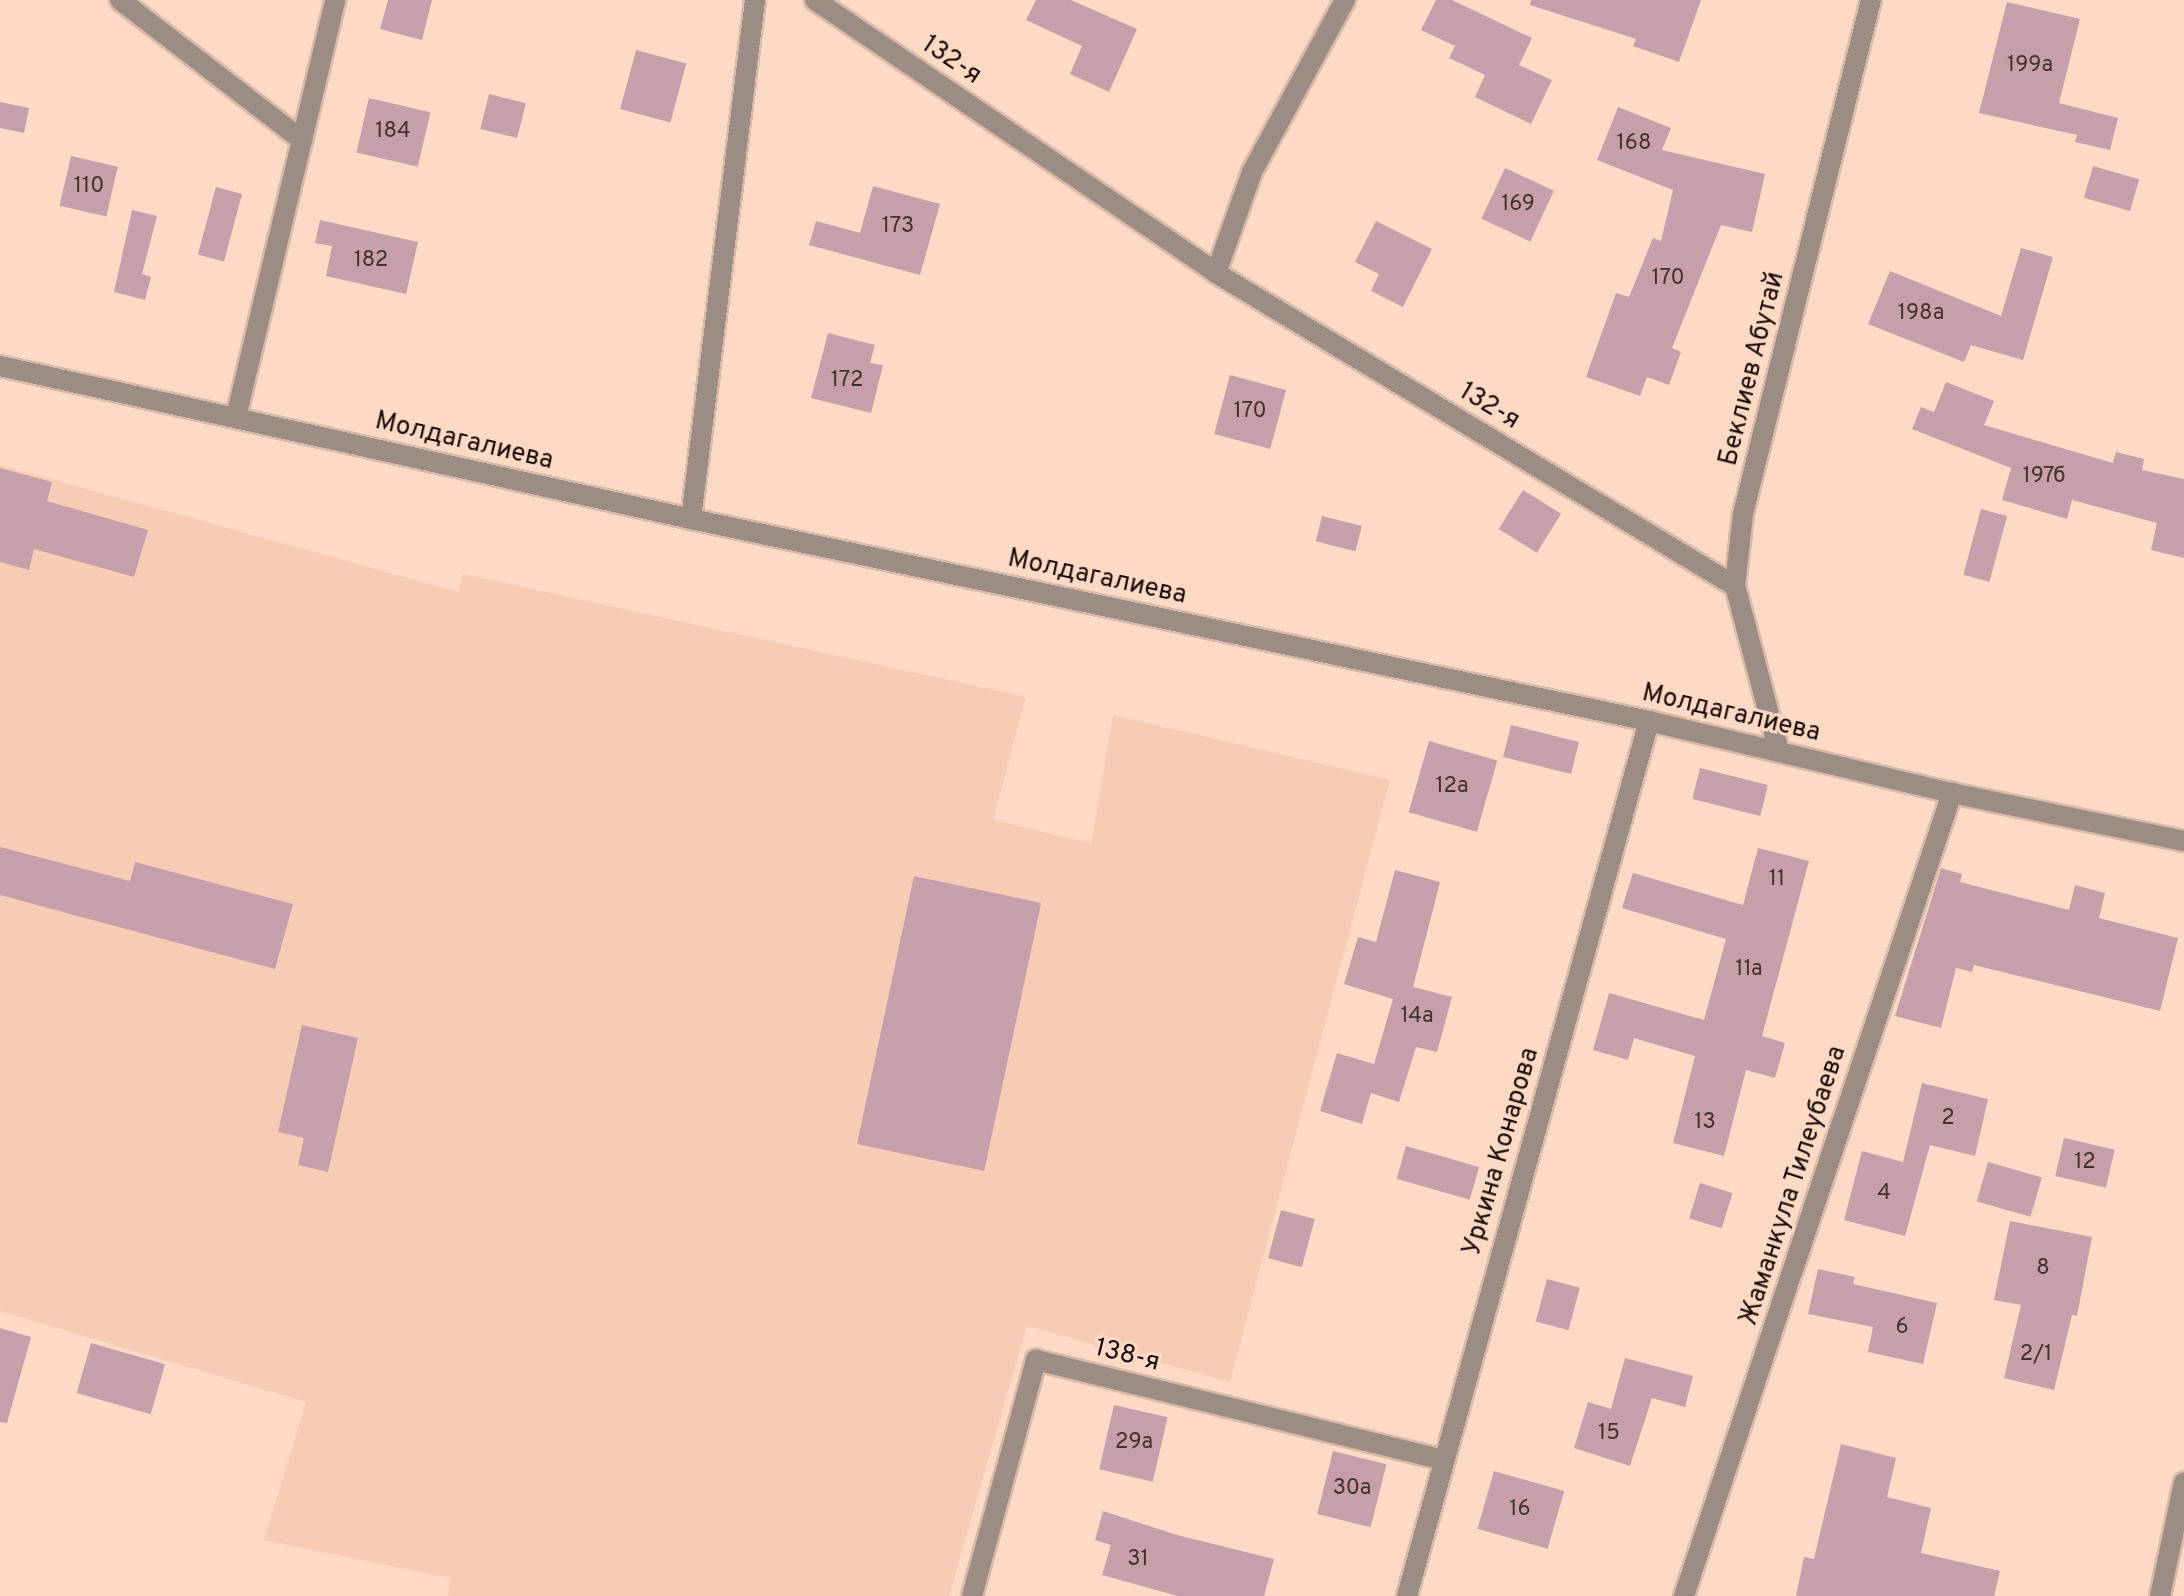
<!DOCTYPE html>
<meta charset="utf-8">
<style>
body{margin:0}
#map{position:relative;width:2184px;height:1596px;overflow:hidden;background:#fedac6;font-family:Overpass,sans-serif}
div>[style]{position:absolute}
.built>*{inset:0;background:#f6ccb4}
.building>*{inset:0;background:#c69fab;transform-origin:0 0}
.roads{filter:drop-shadow(2px 0 #d9b9a7) drop-shadow(-2px 0 #d9b9a7) drop-shadow(0 2px #d9b9a7) drop-shadow(0 -2px #d9b9a7)}
.street>*{height:20px;margin:-10px;padding:0 10px;transform-origin:10px;border-radius:10px;background:#9b8d84}
span{translate:-50% -50%;white-space:nowrap;text-align:center;line-height:1.15;-webkit-text-stroke:6px #fedac6;paint-order:stroke}
.number-label{font-size:22px;color:#42302e}
.number-label span{-webkit-text-stroke-width:0}
.street-label{font-size:26px;color:#160b05}
</style>
<div id="map">
<div class="built">
<div style="clip-path:polygon(0 465px,458px 592px,463px 574px,1026px 697px,993px 820px,1091px 843px,1113px 715px,1390px 780px,1230px 1382px,1027px 1326px,949px 1596px,448px 1596px,450px 1578px,264px 1540px,306px 1402px,0 1311px)"></div>
</div>
<div class="building">
<div style="clip-path:polygon(388px 0,432px 0,422px 40px,380px 29px)"></div>
<div style="clip-path:polygon(1036px 0,1071px 0,1137px 29px,1109px 92px,1070px 74px,1082px 46px,1026px 20px)"></div>
<div style="clip-path:polygon(1436px 0,1452px 0,1532px 38px,1519px 65px,1552px 80px,1531px 124px,1475px 97px,1485px 75px,1449px 58px,1455px 46px,1421px 30px)"></div>
<div style="clip-path:polygon(1531px 0,1701px 0,1679px 62px,1633px 46px,1636px 39px,1530px 5px)"></div>
<div style="clip-path:polygon(2007px 2px,2080px 19px,2059px 103px,2118px 118px,2110px 150px,2075px 142px,2077px 135px,1979px 113px)"></div>
<div style="left:636px;top:50px;width:52px;height:61px;rotate:15deg"></div>
<div style="left:489px;top:94px;width:38px;height:36px;rotate:14deg"></div>
<div style="left:369px;top:98px;width:63px;height:56px;rotate:13deg"></div>
<div style="clip-path:polygon(0 102px,29px 108px,24px 133px,0 128px)"></div>
<div style="clip-path:polygon(1618px 107px,1671px 128px,1662px 150px,1765px 174px,1752px 232px,1721px 225px,1672px 348px,1681px 352px,1669px 385px,1647px 377px,1640px 396px,1586px 377px,1616px 293px,1629px 297px,1653px 238px,1661px 241px,1673px 190px,1597px 160px)"></div>
<div style="left:71px;top:156px;width:48px;height:51px;rotate:13deg"></div>
<div style="left:2093px;top:166px;width:48px;height:33px;rotate:16deg"></div>
<div style="left:1505px;top:168px;width:54px;height:56px;rotate:25deg"></div>
<div style="clip-path:polygon(873px 186px,940px 204px,920px 275px,809px 245px,816px 221px,860px 233px)"></div>
<div style="left:216px;top:187px;width:27px;height:70px;rotate:15deg"></div>
<div style="clip-path:polygon(132px 210px,157px 216px,142px 274px,151px 277px,145px 300px,114px 292px)"></div>
<div style="clip-path:polygon(320px 220px,418px 242px,406px 294px,326px 276px,332px 246px,315px 243px)"></div>
<div style="clip-path:polygon(1376px 221px,1432px 249px,1403px 307px,1371px 291px,1379px 274px,1355px 262px)"></div>
<div style="clip-path:polygon(2021px 248px,2053px 257px,2023px 360px,1971px 345px,1964px 362px,1868px 324px,1890px 271px,2001px 316px)"></div>
<div style="clip-path:polygon(828px 333px,875px 345px,870px 363px,883px 365px,871px 413px,811px 398px)"></div>
<div style="left:1230px;top:375px;width:58px;height:61px;rotate:15deg"></div>
<div style="clip-path:polygon(1946px 382px,1994px 401px,1984px 425px,2113px 463px,2116px 452px,2144px 459px,2142px 470px,2184px 479px,2184px 558px,2151px 550px,2157px 523px,2072px 500px,2067px 519px,2002px 500px,2011px 468px,1912px 429px,1921px 407px,1934px 412px)"></div>
<div style="clip-path:polygon(0 468px,52px 482px,47px 501px,148px 530px,134px 577px,34px 549px,29px 570px,0 562px)"></div>
<div style="left:1523px;top:490px;width:45px;height:46px;rotate:32deg"></div>
<div style="left:1981px;top:509px;width:27px;height:68px;rotate:15deg"></div>
<div style="left:1322px;top:516px;width:41px;height:26px;rotate:14deg"></div>
<div style="left:1511px;top:725px;width:70px;height:33px;rotate:14deg"></div>
<div style="left:1429px;top:741px;width:71px;height:74px;rotate:16deg"></div>
<div style="left:1700px;top:768px;width:70px;height:32px;rotate:14deg"></div>
<div style="clip-path:polygon(0 847px,130px 881px,135px 862px,293px 904px,275px 969px,0 895px)"></div>
<div style="clip-path:polygon(1758px 848px,1809px 861px,1762px 1036px,1785px 1043px,1775px 1078px,1746px 1070px,1724px 1156px,1673px 1143px,1695px 1056px,1634px 1038px,1628px 1060px,1593px 1050px,1609px 993px,1704px 1020px,1726px 939px,1622px 908px,1633px 873px,1743px 905px)"></div>
<div style="clip-path:polygon(1941px 868px,1962px 874px,1960px 882px,2069px 910px,2075px 885px,2105px 893px,2099px 918px,2178px 938px,2160px 1011px,1974px 965px,1972px 972px,1956px 968px,1941px 1028px,1895px 1016px)"></div>
<div style="clip-path:polygon(1395px 870px,1440px 882px,1413px 987px,1452px 997px,1437px 1052px,1416px 1047px,1399px 1102px,1371px 1093px,1362px 1124px,1320px 1111px,1337px 1053px,1374px 1064px,1393px 999px,1344px 984px,1358px 937px,1376px 942px)"></div>
<div style="left:914px;top:876px;width:130px;height:274px;rotate:12deg"></div>
<div style="clip-path:polygon(302px 1025px,358px 1038px,328px 1172px,298px 1165px,304px 1138px,278px 1132px)"></div>
<div style="clip-path:polygon(1922px 1083px,1988px 1099px,1975px 1156px,1930px 1145px,1905px 1236px,1844px 1220px,1862px 1151px,1903px 1162px)"></div>
<div style="left:2064px;top:1138px;width:52px;height:39px;rotate:13deg"></div>
<div style="left:1406px;top:1146px;width:76px;height:34px;rotate:16deg"></div>
<div style="left:1988px;top:1162px;width:56px;height:41px;rotate:16deg"></div>
<div style="left:1700px;top:1183px;width:34px;height:37px;rotate:17deg"></div>
<div style="left:1281px;top:1210px;width:35px;height:50px;rotate:15deg"></div>
<div style="clip-path:polygon(2010px 1221px,2092px 1237px,2077px 1316px,2072px 1315px,2054px 1390px,2004px 1378px,2021px 1305px,1994px 1300px)"></div>
<div style="clip-path:polygon(1818px 1269px,1855px 1277px,1853px 1284px,1937px 1303px,1923px 1364px,1868px 1352px,1873px 1327px,1808px 1314px)"></div>
<div style="left:1547px;top:1279px;width:34px;height:44px;rotate:15deg"></div>
<div style="clip-path:polygon(0 1328px,31px 1337px,7px 1423px,0 1422px)"></div>
<div style="left:91px;top:1343px;width:77px;height:52px;rotate:16deg"></div>
<div style="clip-path:polygon(1625px 1358px,1693px 1376px,1685px 1407px,1652px 1398px,1630px 1466px,1574px 1448px,1588px 1402px,1611px 1409px)"></div>
<div style="left:1114px;top:1405px;width:55px;height:66px;rotate:13deg"></div>
<div style="clip-path:polygon(1841px 1444px,1896px 1458px,1887px 1497px,1931px 1508px,1921px 1553px,2000px 1571px,1994px 1596px,1796px 1596px,1804px 1557px,1814px 1559px)"></div>
<div style="left:1333px;top:1451px;width:55px;height:65px;rotate:14deg"></div>
<div style="left:1494px;top:1471px;width:73px;height:60px;rotate:16deg"></div>
<div style="clip-path:polygon(1103px 1511px,1177px 1535px,1274px 1559px,1264px 1596px,1178px 1596px,1102px 1575px,1111px 1545px,1095px 1540px)"></div>
</div>
<div class="roads">
<div class="street">
<div style="left:120px;top:0;width:230px;rotate:37.6deg"></div>
<div style="left:815px;top:0;width:485px;rotate:34.2deg"></div>
<div style="left:1216px;top:273px;width:606px;rotate:31.09deg"></div>
<div style="left:1216px;top:273px;width:107px;rotate:-70.4deg"></div>
<div style="left:1252px;top:172px;width:196px;rotate:-61.6deg"></div>
<div style="left:0;top:366px;width:708px;rotate:12.48deg"></div>
<div style="left:691px;top:519px;width:979px;rotate:11.91deg"></div>
<div style="left:1649px;top:721px;width:311px;rotate:13.4deg"></div>
<div style="left:1952px;top:793px;width:237px;rotate:11.7deg"></div>
<div style="left:236px;top:417px;width:429px;rotate:-76.6deg"></div>
<div style="left:691px;top:519px;width:523px;rotate:-82.97deg"></div>
<div style="left:1779px;top:752px;width:172px;rotate:-104.8deg"></div>
<div style="left:1735px;top:586px;width:72px;rotate:-83.7deg"></div>
<div style="left:1743px;top:514px;width:530px;rotate:-76.02deg"></div>
<div style="left:972px;top:1596px;width:245px;rotate:-74.8deg"></div>
<div style="left:1036px;top:1360px;width:419px;rotate:13.8deg"></div>
<div style="left:1407px;top:1596px;width:908px;rotate:-74.54deg"></div>
<div style="left:1684px;top:1596px;width:847px;rotate:-71.54deg"></div>
<div style="left:2160px;top:1596px;width:116px;rotate:-78.1deg"></div>
</div>
</div>
<div class="number-label">
<span style="left:2030px;top:66px">199а</span>
<span style="left:393px;top:132px">184</span>
<span style="left:1634px;top:144px">168</span>
<span style="left:89px;top:187px">110</span>
<span style="left:1518px;top:205px">169</span>
<span style="left:898px;top:227px">173</span>
<span style="left:371px;top:261px">182</span>
<span style="left:1668px;top:279px">170</span>
<span style="left:1921px;top:314px">198а</span>
<span style="left:847px;top:381px">172</span>
<span style="left:1250px;top:412px">170</span>
<span style="left:2044px;top:477px">197б</span>
<span style="left:1452px;top:787px">12а</span>
<span style="left:1777px;top:880px">11</span>
<span style="left:1749px;top:970px">11а</span>
<span style="left:1417px;top:1017px">14а</span>
<span style="left:1948px;top:1119px">2</span>
<span style="left:1705px;top:1123px">13</span>
<span style="left:2085px;top:1163px">12</span>
<span style="left:1884px;top:1194px">4</span>
<span style="left:2043px;top:1269px">8</span>
<span style="left:1902px;top:1328px">6</span>
<span style="left:2036px;top:1355px">2/1</span>
<span style="left:1609px;top:1434px">15</span>
<span style="left:1134px;top:1443px">29а</span>
<span style="left:1352px;top:1489px">30а</span>
<span style="left:1520px;top:1510px">16</span>
<span style="left:1138px;top:1560px">31</span>
</div>
<div class="street-label">
<span style="left:951px;top:61px;rotate:34deg">132-я</span>
<span style="left:1753px;top:369px;rotate:-76deg">Беклиев Абутай</span>
<span style="left:1489px;top:407px;rotate:31deg">132-я</span>
<span style="left:464px;top:442px;rotate:13deg">Молдагалиева</span>
<span style="left:1097px;top:578px;rotate:12deg">Молдагалиева</span>
<span style="left:1731px;top:714px;rotate:13deg">Молдагалиева</span>
<span style="left:1502px;top:1152px;rotate:-74deg">Уркина Конарова</span>
<span style="left:1794px;top:1186px;rotate:-72deg">Жаманкула Тилеубаева</span>
<span style="left:1127px;top:1356px;rotate:14deg">138-я</span>
</div>
</div>
